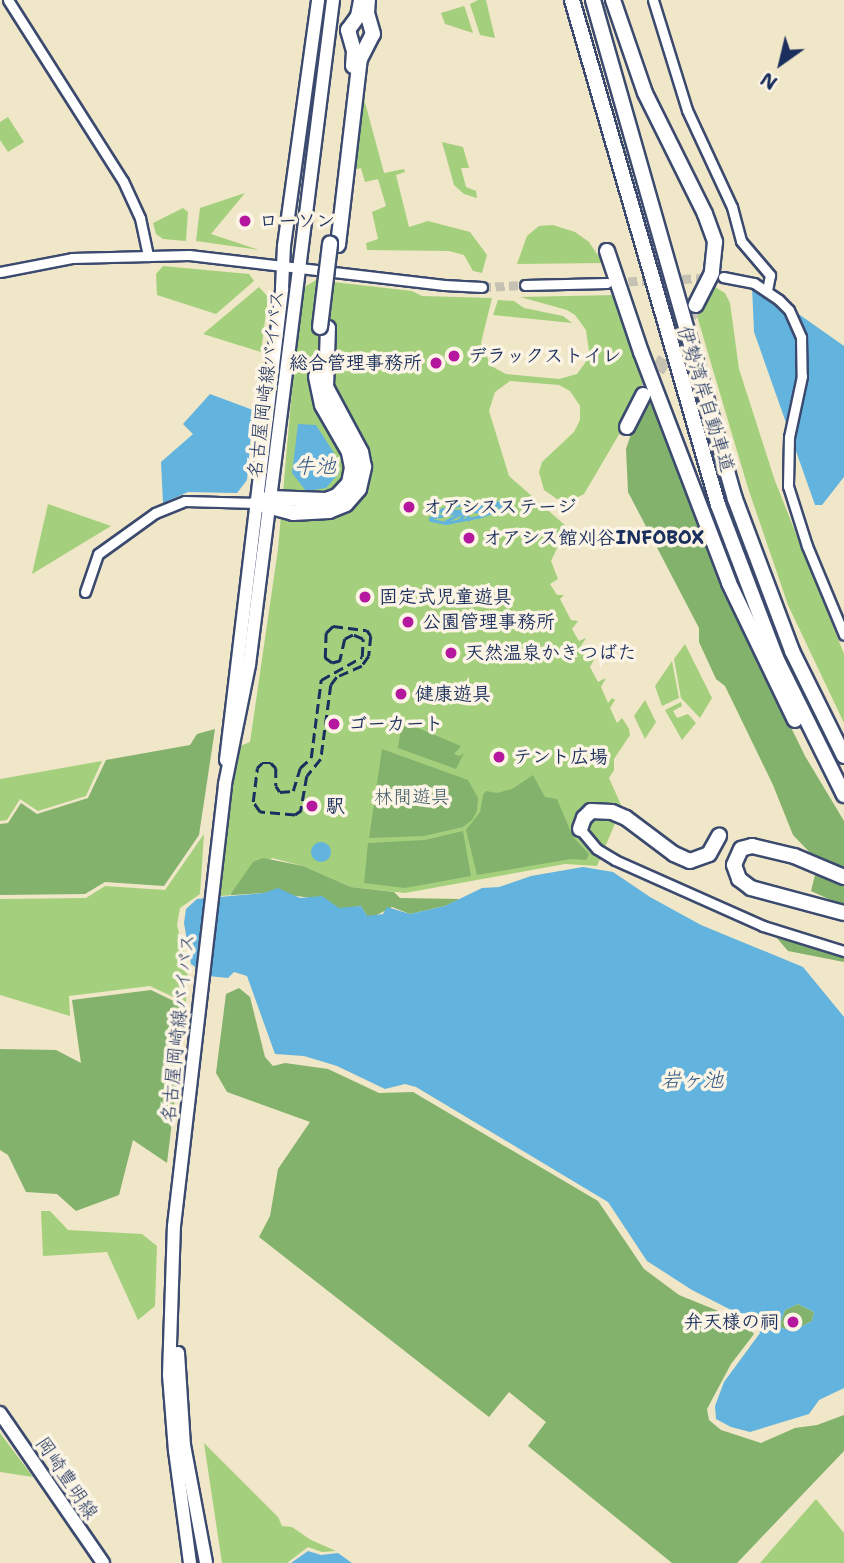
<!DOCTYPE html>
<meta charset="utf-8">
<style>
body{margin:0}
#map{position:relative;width:844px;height:1563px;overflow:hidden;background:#f0e6c8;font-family:"Shantell Sans","Klee One",sans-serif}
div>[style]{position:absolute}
.green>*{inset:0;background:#a4d07d}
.forest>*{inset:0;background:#83b26c}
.water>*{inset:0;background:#62b3dd}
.round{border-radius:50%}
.stream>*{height:2.5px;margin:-1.25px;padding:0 1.25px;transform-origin:1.25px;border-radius:1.25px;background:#62b3dd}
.minor-tunnel>*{height:9px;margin-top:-4.5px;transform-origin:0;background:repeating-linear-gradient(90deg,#c5c1b3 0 9px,transparent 0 13.5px)}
.highway-tunnel>*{height:14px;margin-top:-7px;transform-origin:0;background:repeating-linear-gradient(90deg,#c5c1b3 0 14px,transparent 0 21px)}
.roads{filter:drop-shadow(2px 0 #3b4a6e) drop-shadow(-2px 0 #3b4a6e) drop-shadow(0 2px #3b4a6e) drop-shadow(0 -2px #3b4a6e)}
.minor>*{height:9px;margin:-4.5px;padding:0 4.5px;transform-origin:4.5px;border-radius:4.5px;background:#fff}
.major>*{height:12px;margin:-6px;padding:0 6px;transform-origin:6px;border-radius:6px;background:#fff}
.highway>*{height:14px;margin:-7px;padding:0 7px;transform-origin:7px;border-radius:7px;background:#fff}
.rail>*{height:2.5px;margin-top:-1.25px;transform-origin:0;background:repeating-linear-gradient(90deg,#1b2f5e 0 10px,transparent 0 15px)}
.bridges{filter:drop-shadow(2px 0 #3b4a6e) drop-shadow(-2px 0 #3b4a6e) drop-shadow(0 2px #3b4a6e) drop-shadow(0 -2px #3b4a6e)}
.highway-bridge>*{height:14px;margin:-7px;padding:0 7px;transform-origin:7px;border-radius:7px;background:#fff}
.dots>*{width:19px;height:19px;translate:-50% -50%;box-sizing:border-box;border:4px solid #fcf5e5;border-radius:50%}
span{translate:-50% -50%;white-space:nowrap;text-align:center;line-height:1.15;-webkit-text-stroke:7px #fcf5e5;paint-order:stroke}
.poi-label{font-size:19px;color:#1b2f5e;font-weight:700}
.left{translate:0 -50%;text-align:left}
.right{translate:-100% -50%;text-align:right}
.street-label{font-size:19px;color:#1b2f5e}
.park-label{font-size:19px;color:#3d5766}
.water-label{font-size:21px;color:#305784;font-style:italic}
.north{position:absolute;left:746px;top:28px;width:70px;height:70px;-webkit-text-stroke:5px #fcf5e5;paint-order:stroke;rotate:214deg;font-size:19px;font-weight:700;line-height:28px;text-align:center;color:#1b2f5e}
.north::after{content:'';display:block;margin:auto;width:24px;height:32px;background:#1b2f5e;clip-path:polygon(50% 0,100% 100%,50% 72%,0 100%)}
</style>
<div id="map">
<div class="green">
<div style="clip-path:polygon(478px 0,486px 0,495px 38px,480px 35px,470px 4px)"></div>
<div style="clip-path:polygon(464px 6px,465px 8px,473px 33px,445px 24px,441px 13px)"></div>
<div style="clip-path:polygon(363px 95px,384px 173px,404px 169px,405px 172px,396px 175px,409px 227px,428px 221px,470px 232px,487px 255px,482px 273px,473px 271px,464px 255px,449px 251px,367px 250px,366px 243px,378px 239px,372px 212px,386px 206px,378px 179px,365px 182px,361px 168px,354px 170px)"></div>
<div style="clip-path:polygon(8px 117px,24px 142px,8px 152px,0 140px,0 122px)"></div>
<div style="clip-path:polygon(442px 142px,463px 147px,469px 168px,461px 168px,466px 187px,476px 191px,477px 198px,464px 194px,454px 185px)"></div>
<div style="clip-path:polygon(245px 193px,211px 234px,259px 250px,196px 241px,200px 208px)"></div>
<div style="clip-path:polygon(183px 208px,188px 212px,186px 241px,163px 239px,156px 234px,153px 223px)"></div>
<div style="clip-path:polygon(553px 225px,575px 232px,589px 242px,603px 263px,517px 264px,527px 236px,539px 226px)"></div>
<div style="clip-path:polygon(163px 266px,249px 274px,254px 281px,216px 314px,157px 295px,156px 274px)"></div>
<div style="clip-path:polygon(316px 280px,412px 291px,422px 296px,492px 298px,481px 343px,491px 366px,506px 374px,559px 379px,577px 374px,585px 363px,589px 351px,586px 330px,575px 315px,567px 310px,520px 297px,615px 295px,647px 387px,584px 494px,572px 500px,557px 499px,544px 490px,539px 472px,542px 462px,574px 432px,580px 420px,580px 406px,570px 391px,559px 385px,510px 381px,495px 392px,489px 411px,509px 476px,567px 527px,551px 561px,558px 579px,550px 584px,557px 595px,564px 595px,560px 599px,571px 620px,578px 621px,572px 629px,579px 641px,586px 638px,581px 646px,588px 662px,595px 658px,590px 667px,598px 682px,606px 678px,601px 687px,608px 703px,612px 698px,615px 700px,610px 708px,617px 723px,622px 718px,629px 729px,630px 735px,614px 759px,614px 770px,609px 778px,622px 807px,597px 866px,565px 864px,405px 893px,351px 887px,303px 866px,272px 858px,229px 895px,218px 896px,222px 832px,240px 746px,250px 742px,278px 549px,301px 289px)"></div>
<div style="clip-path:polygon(259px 287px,268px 297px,261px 352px,203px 334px)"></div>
<div style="clip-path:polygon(715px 287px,725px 293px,730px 303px,739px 369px,775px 481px,844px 654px,844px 723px,788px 605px,748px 488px,697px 316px)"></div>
<div style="clip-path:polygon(498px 300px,514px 301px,524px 308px,563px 316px,572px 323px,493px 315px)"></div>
<div style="clip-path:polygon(48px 504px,111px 526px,32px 574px)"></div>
<div style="clip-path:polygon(685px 644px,712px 698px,700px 718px,681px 698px,674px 659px)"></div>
<div style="clip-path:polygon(672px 661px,679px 698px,662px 706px,655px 686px)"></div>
<div style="clip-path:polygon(645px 700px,656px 722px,645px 739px,634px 716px)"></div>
<div style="clip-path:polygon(681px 702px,682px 706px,673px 711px,677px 718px,688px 714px,696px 723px,682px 740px,665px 710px)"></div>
<div style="clip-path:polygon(102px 761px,86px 796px,38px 811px,20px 799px,7px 820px,0 821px,0 779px)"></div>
<div style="clip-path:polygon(204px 834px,200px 894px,180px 908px,177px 925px,188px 967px,186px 1003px,150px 986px,69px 996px,70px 1016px,0 995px,0 899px,86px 898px,105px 886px,165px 890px)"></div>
<div style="clip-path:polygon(41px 1211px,50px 1211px,68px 1230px,142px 1234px,157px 1246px,155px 1306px,138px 1320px,107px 1252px,43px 1256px)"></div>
<div style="clip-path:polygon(0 1433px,33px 1477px,0 1472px)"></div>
<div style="clip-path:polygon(204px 1443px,278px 1517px,282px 1526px,292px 1527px,311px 1540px,336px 1551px,322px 1552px,308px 1547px,287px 1563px,222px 1563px)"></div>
<div style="clip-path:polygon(816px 1499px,844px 1533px,844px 1563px,760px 1563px)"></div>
</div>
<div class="forest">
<div style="clip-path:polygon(647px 387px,723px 588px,805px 756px,844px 821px,844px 873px,818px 861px,793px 835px,773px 785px,725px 686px,716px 679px,699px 642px,699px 628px,628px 492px,626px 449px)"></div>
<div style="clip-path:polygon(411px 725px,461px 746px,454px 754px,459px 756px,464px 753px,456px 769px,398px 748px,401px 727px)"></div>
<div style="clip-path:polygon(215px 729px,199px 835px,164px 886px,105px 882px,85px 894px,0 895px,0 824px,8px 823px,21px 803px,37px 814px,88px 798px,106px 760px,190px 745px,197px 734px)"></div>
<div style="clip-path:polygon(382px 749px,468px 780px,478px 798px,477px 811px,472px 820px,463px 827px,424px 836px,369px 838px)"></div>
<div style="clip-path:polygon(533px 775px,545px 797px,557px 799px,573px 837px,589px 854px,586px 860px,571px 859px,477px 875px,466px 830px,480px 812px,483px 795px,486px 791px,497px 793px,512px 789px)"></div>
<div style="clip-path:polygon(463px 831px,471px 876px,405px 888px,364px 883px,368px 843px,425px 840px)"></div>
<div style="clip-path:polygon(263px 858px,303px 866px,351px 887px,394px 892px,400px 898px,460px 899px,445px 906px,410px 914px,392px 907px,373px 917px,367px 916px,361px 906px,339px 909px,327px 900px,289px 895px,278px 889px,264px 893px,218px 896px,230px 895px,253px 862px)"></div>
<div style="clip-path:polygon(816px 871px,844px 882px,844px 906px,811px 891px)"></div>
<div style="clip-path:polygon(776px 937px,844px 957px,844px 962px,788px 951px)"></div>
<div style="clip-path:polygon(239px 988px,250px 997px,265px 1057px,273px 1066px,285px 1063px,328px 1069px,379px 1093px,413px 1092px,598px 1201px,644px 1269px,679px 1295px,743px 1321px,754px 1334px,731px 1364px,707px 1409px,709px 1420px,721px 1430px,761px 1443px,795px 1428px,817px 1425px,844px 1415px,844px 1451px,737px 1563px,672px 1563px,528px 1446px,546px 1422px,509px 1392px,489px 1417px,259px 1237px,270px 1216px,278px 1169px,310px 1122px,227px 1092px,216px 1073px,226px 994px)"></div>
<div style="clip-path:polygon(151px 990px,186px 1007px,167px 1163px,133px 1140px,119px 1195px,76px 1211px,57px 1194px,26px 1192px,8px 1155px,0 1150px,0 1049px,56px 1050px,81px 1063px,72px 1000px)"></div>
<div style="clip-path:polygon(798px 1304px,814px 1312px,812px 1321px,793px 1331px,782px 1328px,780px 1324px,785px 1310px)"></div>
</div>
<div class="water">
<div style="clip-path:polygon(765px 284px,790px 308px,844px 346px,844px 477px,822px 505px,815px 505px,754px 332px,752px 286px)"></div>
<div style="clip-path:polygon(210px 394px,253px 410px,247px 480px,237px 493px,188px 492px,163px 503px,161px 462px,193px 434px,183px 424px)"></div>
<div style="clip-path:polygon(298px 424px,316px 425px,334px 453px,339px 473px,326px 488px,306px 491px,292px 473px)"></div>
<div class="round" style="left:311px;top:842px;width:20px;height:20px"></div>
<div style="clip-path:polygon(evenodd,583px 867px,613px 872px,650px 897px,701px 925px,803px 967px,844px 1017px,844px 1388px,819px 1400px,809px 1414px,750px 1432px,731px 1427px,716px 1419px,715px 1406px,724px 1382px,760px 1333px,758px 1326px,741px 1315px,692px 1290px,647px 1261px,608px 1202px,416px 1087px,405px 1084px,385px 1089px,337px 1066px,304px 1056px,275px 1054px,247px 976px,234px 972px,228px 978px,208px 976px,191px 964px,184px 923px,186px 909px,197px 899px,264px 893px,278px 888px,300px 898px,322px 896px,339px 908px,361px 906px,367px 916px,383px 914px,387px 907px,410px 914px,445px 906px,482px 888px,499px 887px,531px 876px,583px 867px,798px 1304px,814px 1312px,812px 1321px,793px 1331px,782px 1328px,780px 1324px,785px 1310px,798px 1304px)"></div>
<div style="clip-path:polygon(308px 1551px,321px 1555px,338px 1553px,352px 1563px,291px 1563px)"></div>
</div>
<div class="stream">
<div style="left:464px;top:504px;width:23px;rotate:165deg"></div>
<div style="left:442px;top:510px;width:15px;rotate:138deg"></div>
<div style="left:431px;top:520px;width:15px;rotate:11deg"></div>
<div style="left:446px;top:523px;width:33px;rotate:-11deg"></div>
<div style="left:478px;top:517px;width:21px;rotate:-19deg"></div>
<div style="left:498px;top:510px;width:7px;rotate:-56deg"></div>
<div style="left:502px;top:504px;width:13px;rotate:-167deg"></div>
<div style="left:489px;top:501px;width:24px;rotate:173deg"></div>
<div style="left:464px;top:504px;width:16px;rotate:72deg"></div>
<div style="left:472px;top:509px;width:14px;rotate:-25deg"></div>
<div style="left:444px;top:510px;width:18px;rotate:3deg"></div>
<div style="left:472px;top:511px;width:18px;rotate:3deg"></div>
<div style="left:430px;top:518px;width:73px;rotate:-11deg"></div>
<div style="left:459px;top:520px;width:25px;rotate:-47deg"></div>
<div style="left:446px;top:521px;width:18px;rotate:-27deg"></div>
</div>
<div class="minor-tunnel">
<div style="left:615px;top:282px;width:108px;rotate:-2.7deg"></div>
<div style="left:482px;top:287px;width:43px;rotate:-2.7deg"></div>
</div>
<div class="highway-tunnel">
<div style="left:647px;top:389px;width:97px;rotate:-59.7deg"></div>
</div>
<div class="roads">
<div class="minor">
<div style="left:8px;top:0;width:214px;rotate:57.6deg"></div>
<div style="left:123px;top:181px;width:41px;rotate:65.3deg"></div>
<div style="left:140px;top:218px;width:39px;rotate:78deg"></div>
<div style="left:653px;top:0;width:115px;rotate:72.8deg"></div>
<div style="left:687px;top:110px;width:107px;rotate:65.1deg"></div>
<div style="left:732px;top:207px;width:35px;rotate:75deg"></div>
<div style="left:741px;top:241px;width:45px;rotate:49.5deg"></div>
<div style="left:770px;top:275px;width:15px;rotate:101deg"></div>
<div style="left:0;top:272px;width:73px;rotate:-11deg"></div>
<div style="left:72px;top:258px;width:117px;rotate:-1.5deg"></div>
<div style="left:189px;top:255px;width:257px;rotate:6.7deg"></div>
<div style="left:444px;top:285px;width:38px;rotate:3deg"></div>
<div style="left:723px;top:277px;width:32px;rotate:11deg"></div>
<div style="left:754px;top:283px;width:30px;rotate:34deg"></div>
<div style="left:779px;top:300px;width:14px;rotate:45deg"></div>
<div style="left:789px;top:310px;width:30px;rotate:66deg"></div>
<div style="left:801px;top:337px;width:39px;rotate:89deg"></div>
<div style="left:802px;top:376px;width:62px;rotate:102deg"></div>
<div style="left:789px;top:437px;width:49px;rotate:91.2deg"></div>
<div style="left:788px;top:486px;width:63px;rotate:72.4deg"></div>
<div style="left:807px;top:546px;width:96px;rotate:67.4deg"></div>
<div style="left:525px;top:285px;width:82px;rotate:-1.4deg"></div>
<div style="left:85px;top:592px;width:40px;rotate:-71.1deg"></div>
<div style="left:98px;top:554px;width:70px;rotate:-35.7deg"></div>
<div style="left:155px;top:513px;width:32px;rotate:-22deg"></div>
<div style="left:185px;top:501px;width:71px;rotate:1.6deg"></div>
<div style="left:580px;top:829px;width:26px;rotate:50deg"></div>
<div style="left:597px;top:849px;width:21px;rotate:31deg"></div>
<div style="left:615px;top:860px;width:162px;rotate:24deg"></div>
<div style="left:763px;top:926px;width:85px;rotate:17.2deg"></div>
</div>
<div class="major">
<div style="left:226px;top:760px;width:475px;rotate:-83.2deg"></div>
<div style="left:282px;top:288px;width:42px;rotate:-87.3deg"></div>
<div style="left:284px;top:246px;width:248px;rotate:-82.1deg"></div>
<div style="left:178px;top:1353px;width:92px;rotate:86.3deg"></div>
<div style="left:184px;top:1445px;width:120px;rotate:79.4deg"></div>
<div style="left:0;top:1413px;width:182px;rotate:55.5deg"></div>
<div style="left:190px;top:1563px;width:113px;rotate:-97.6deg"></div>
<div style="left:175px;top:1451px;width:76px;rotate:-94.5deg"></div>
<div style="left:169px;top:1375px;width:149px;rotate:-88.1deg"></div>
<div style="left:174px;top:1226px;width:445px;rotate:-83.4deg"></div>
<div style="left:225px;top:784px;width:121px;rotate:-78.6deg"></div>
<div style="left:249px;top:665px;width:670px;rotate:-82.8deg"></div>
</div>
<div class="highway">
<div style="left:572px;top:0;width:526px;rotate:73.87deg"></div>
<div style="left:718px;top:505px;width:164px;rotate:69.2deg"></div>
<div style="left:776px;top:658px;width:153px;rotate:63.6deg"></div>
<div style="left:593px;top:0;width:519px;rotate:74.12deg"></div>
<div style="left:735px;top:499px;width:162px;rotate:69.4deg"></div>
<div style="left:792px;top:651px;width:117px;rotate:63.7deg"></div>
<div style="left:613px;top:0;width:98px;rotate:71deg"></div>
<div style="left:645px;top:93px;width:135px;rotate:63.6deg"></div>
<div style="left:705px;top:214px;width:30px;rotate:70deg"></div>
<div style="left:715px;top:242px;width:31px;rotate:96deg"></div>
<div style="left:712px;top:273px;width:36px;rotate:117deg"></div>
<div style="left:353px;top:66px;width:15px;rotate:-86deg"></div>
<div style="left:354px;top:51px;width:22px;rotate:-106deg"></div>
<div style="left:348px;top:30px;width:17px;rotate:-54deg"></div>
<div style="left:358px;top:16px;width:16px;rotate:-79deg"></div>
<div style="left:338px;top:245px;width:187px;rotate:-83.3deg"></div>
<div style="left:360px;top:59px;width:28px;rotate:-63deg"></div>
<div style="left:373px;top:34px;width:22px;rotate:-106deg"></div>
<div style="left:367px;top:13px;width:13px;rotate:-86deg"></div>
<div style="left:607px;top:251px;width:107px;rotate:71.4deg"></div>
<div style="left:641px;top:352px;width:247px;rotate:69.1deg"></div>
<div style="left:729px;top:583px;width:152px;rotate:64.3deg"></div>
<div style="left:627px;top:427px;width:36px;rotate:-63deg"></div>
<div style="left:256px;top:503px;width:38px;rotate:15deg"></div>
<div style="left:293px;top:513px;width:36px;rotate:-3deg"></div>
<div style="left:329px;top:511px;width:18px;rotate:-22deg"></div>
<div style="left:346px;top:504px;width:20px;rotate:-49deg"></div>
<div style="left:359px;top:489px;width:23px;rotate:-77deg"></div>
<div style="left:364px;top:467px;width:15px;rotate:-101deg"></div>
<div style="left:361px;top:452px;width:74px;rotate:-118.3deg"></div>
<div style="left:326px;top:387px;width:59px;rotate:-88.1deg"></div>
<div style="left:256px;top:503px;width:15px;rotate:-20deg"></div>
<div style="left:270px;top:498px;width:56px;rotate:2deg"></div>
<div style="left:326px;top:500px;width:12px;rotate:-20deg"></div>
<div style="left:337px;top:496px;width:18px;rotate:-47deg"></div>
<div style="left:349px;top:483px;width:15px;rotate:-79deg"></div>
<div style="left:352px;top:468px;width:16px;rotate:-101deg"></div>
<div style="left:349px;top:452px;width:54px;rotate:-119.9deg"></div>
<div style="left:322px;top:405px;width:29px;rotate:-102deg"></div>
<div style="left:580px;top:829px;width:12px;rotate:-70deg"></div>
<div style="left:584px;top:818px;width:10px;rotate:-45deg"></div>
<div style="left:591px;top:811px;width:21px;rotate:3deg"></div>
<div style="left:612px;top:812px;width:15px;rotate:23deg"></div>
<div style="left:626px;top:818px;width:60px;rotate:36.9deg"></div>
<div style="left:674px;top:854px;width:17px;rotate:24deg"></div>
<div style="left:690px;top:861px;width:20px;rotate:-20deg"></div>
<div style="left:709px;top:854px;width:21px;rotate:-61deg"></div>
<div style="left:844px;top:877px;width:54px;rotate:-157.2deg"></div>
<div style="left:794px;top:856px;width:43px;rotate:-166.6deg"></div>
<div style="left:752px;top:846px;width:11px;rotate:165deg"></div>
<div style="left:741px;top:849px;width:17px;rotate:114deg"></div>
<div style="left:734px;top:865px;width:15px;rotate:70deg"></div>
<div style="left:739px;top:879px;width:15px;rotate:37deg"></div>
<div style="left:751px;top:888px;width:96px;rotate:15deg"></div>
</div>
</div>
<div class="rail">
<div style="left:333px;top:626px;width:34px;rotate:7deg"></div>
<div style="left:367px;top:630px;width:7px;rotate:56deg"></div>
<div style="left:371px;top:636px;width:20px;rotate:96deg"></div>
<div style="left:369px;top:656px;width:12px;rotate:125deg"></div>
<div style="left:362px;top:666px;width:27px;rotate:156deg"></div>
<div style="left:337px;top:677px;width:10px;rotate:127deg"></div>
<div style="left:331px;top:685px;width:75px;rotate:97.7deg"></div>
<div style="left:321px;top:759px;width:22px;rotate:129deg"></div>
<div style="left:307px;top:776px;width:36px;rotate:100deg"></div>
<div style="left:301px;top:811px;width:7px;rotate:146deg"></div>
<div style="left:295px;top:815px;width:35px;rotate:-175deg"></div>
<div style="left:260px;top:812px;width:12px;rotate:-125deg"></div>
<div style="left:253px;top:802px;width:34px;rotate:-83deg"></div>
<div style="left:257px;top:768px;width:7px;rotate:-45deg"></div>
<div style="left:262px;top:763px;width:9px"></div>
<div style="left:271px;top:763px;width:7px;rotate:45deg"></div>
<div style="left:276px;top:768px;width:18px;rotate:90deg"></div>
<div style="left:276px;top:786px;width:7px;rotate:56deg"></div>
<div style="left:280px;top:792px;width:13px;rotate:-4deg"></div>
<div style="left:293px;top:791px;width:24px;rotate:-73deg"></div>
<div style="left:300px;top:768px;width:15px;rotate:-42deg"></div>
<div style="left:311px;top:758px;width:79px;rotate:-82.7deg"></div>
<div style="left:321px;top:680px;width:47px;rotate:-29.3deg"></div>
<div style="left:362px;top:657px;width:18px;rotate:-87deg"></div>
<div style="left:363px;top:639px;width:11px;rotate:-158deg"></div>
<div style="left:353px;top:635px;width:9px;rotate:153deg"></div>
<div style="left:345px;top:639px;width:23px;rotate:103deg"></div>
<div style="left:340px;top:661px;width:8px;rotate:166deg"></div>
<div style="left:332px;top:663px;width:9px;rotate:-144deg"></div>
<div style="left:325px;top:658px;width:25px;rotate:-88deg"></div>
<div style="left:326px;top:633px;width:10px;rotate:-45deg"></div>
</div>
<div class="bridges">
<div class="highway-bridge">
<div style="left:320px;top:327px;width:84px;rotate:-83.1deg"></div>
</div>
</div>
<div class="dots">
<div style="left:245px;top:221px;background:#b5179e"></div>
<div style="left:454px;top:356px;background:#b5179e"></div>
<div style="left:436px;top:363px;background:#b5179e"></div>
<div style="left:409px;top:507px;background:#b5179e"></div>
<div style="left:469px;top:538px;background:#b5179e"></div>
<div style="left:365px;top:597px;background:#b5179e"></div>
<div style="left:408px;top:622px;background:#b5179e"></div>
<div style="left:451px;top:653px;background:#b5179e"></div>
<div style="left:401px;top:694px;background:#b5179e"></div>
<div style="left:334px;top:724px;background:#b5179e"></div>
<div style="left:499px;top:757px;background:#b5179e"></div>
<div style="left:312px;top:806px;background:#b5179e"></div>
<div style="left:793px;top:1322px;background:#b5179e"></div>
</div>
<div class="poi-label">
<span class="left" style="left:259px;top:221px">ローソン</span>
<span class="left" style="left:468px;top:356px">デラックストイレ</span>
<span class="right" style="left:422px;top:363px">総合管理事務所</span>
<span class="left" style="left:423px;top:507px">オアシスステージ</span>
<span class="left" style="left:483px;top:538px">オアシス館刈谷INFOBOX</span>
<span class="left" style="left:379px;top:597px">固定式児童遊具</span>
<span class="left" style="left:422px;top:622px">公園管理事務所</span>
<span class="left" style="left:465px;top:653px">天然温泉かきつばた</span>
<span class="left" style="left:415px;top:694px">健康遊具</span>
<span class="left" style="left:348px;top:724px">ゴーカート</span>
<span class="left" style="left:513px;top:757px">テント広場</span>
<span class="left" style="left:326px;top:806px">駅</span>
<span class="right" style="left:779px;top:1322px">弁天様の祠</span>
</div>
<div class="street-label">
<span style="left:266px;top:384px;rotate:-83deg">名古屋岡崎線バイパス</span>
<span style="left:706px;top:399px;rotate:73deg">伊勢湾岸自動車道</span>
<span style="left:178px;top:1028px;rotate:-84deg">名古屋岡崎線バイパス</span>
<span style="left:67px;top:1478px;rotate:56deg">岡崎豊明線</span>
</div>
<div class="park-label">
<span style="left:412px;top:797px">林間遊具</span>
</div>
<div class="water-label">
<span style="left:315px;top:466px">牛池</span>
<span style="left:692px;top:1080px">岩ヶ池</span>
</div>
<div class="north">N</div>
</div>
